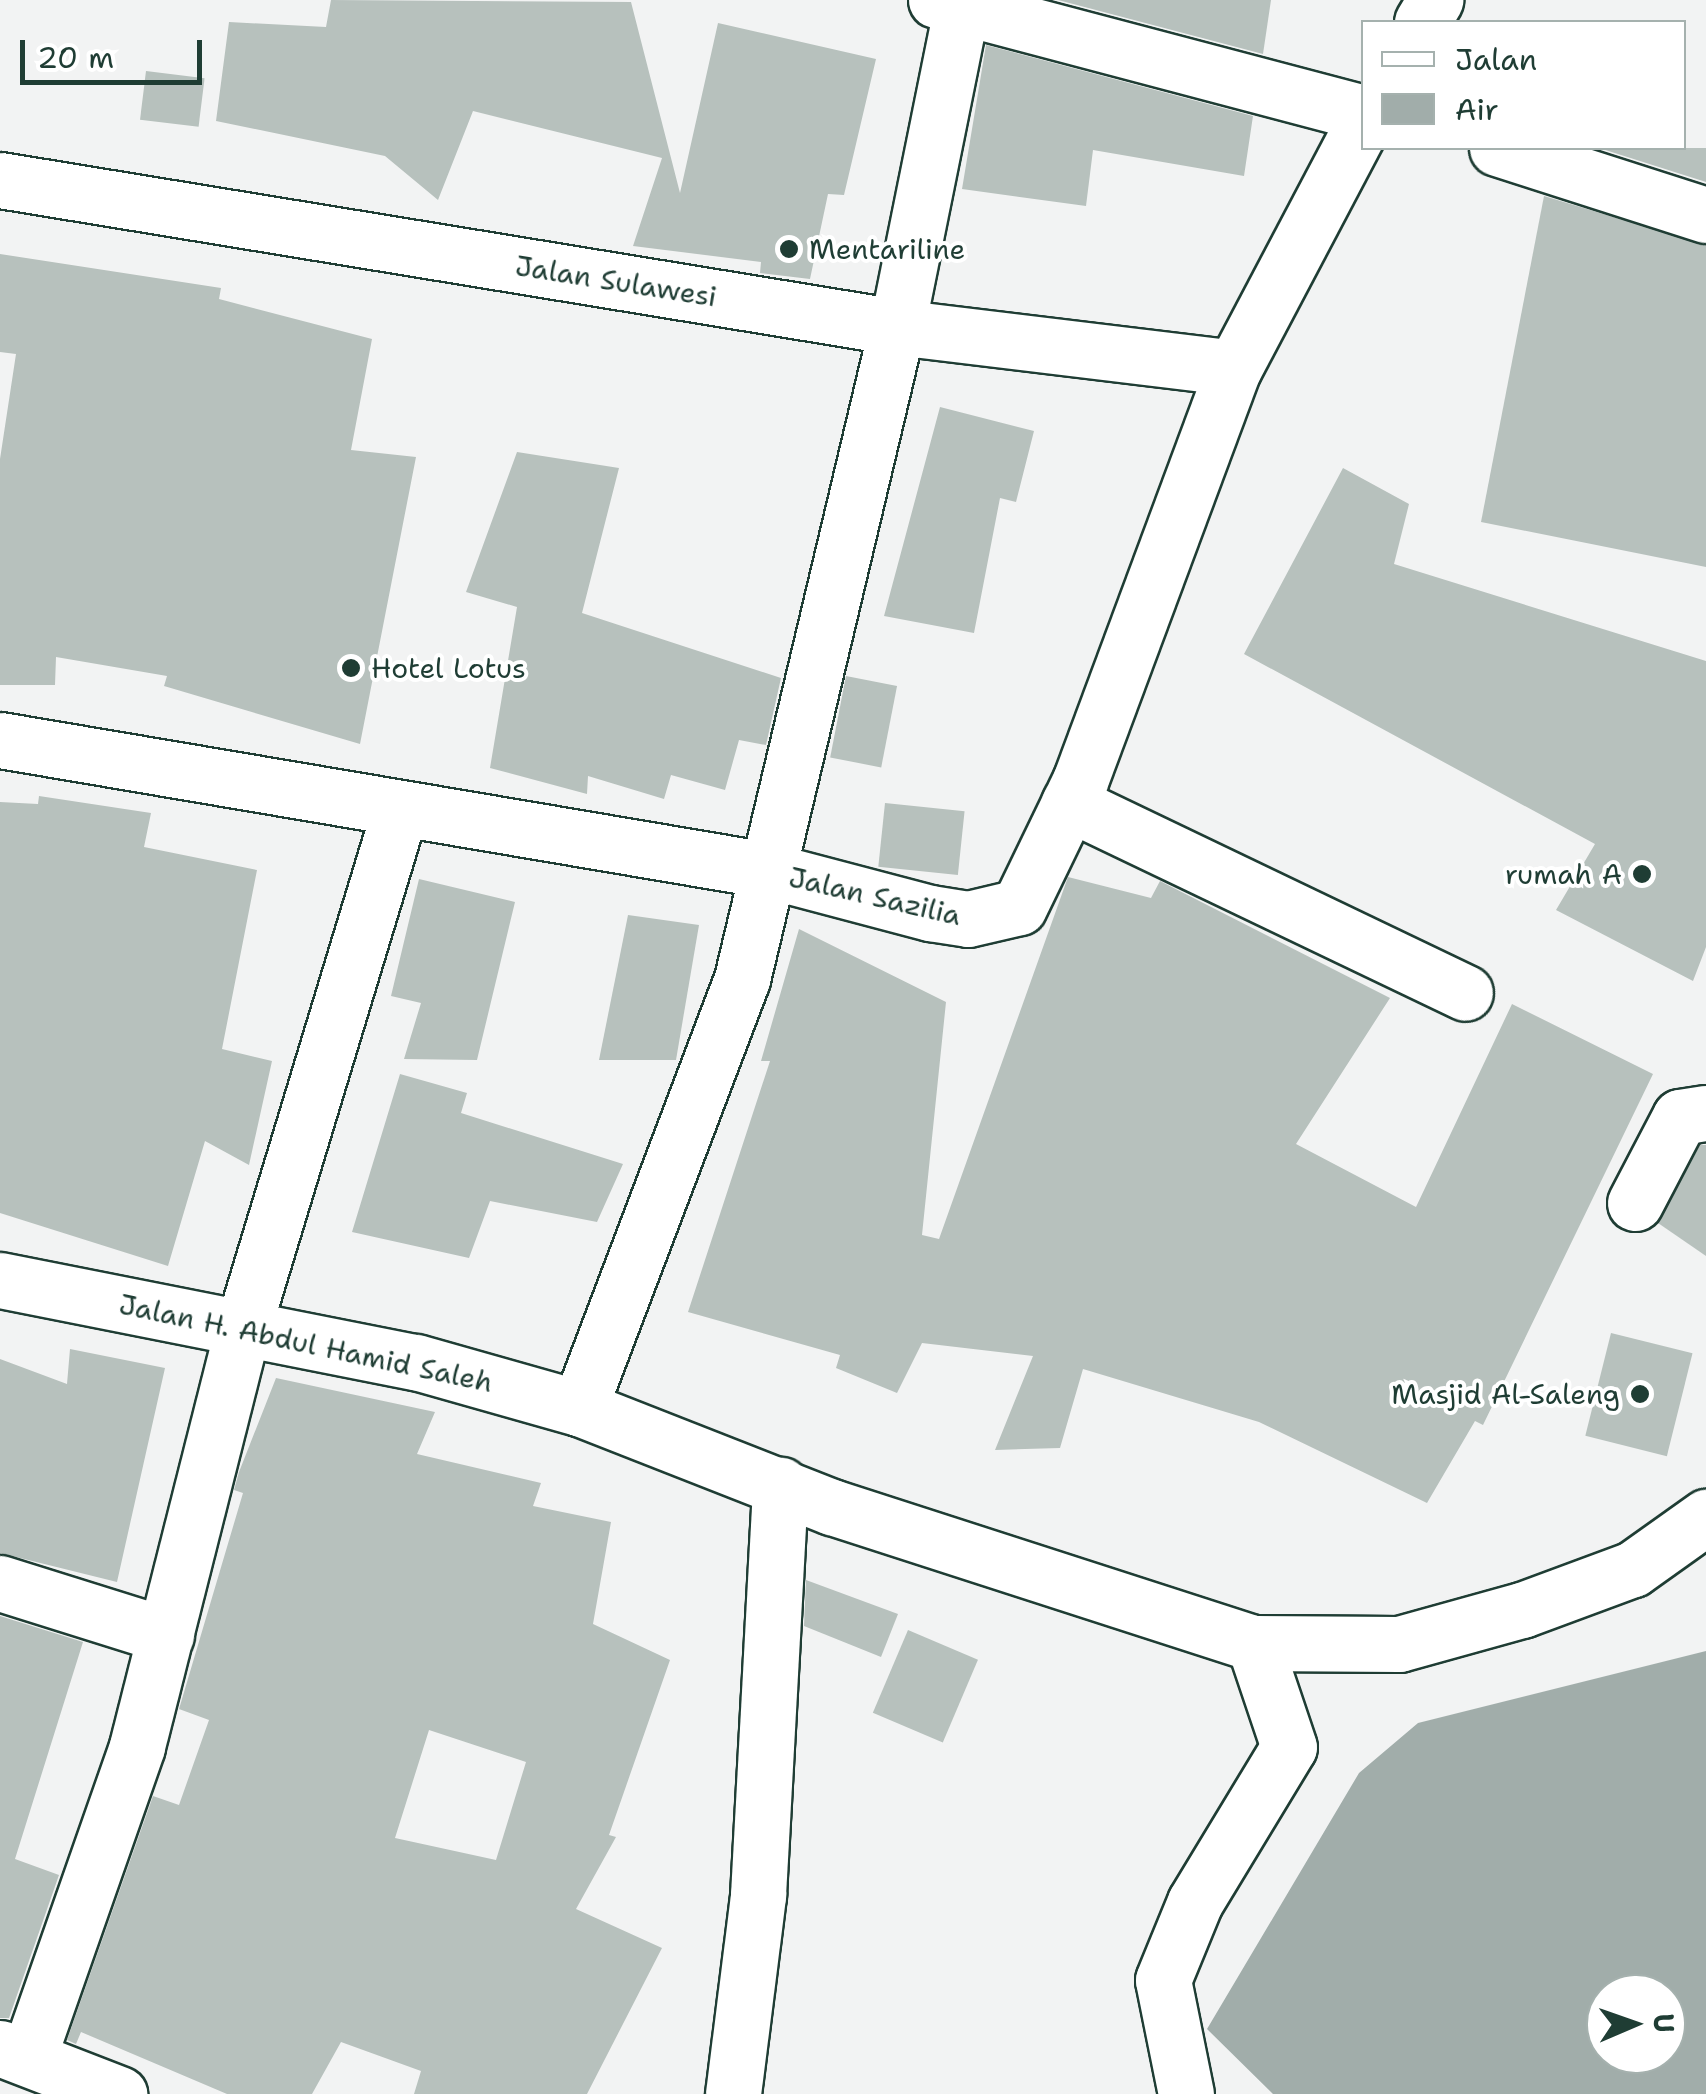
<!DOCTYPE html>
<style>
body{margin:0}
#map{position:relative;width:1706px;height:2094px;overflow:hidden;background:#f2f3f3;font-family:"Shantell Sans",sans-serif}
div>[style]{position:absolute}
.water>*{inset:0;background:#a1adaa}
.building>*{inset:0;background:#b7c1bd;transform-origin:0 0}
.roads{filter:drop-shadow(2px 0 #1f3d34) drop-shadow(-2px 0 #1f3d34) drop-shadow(0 2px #1f3d34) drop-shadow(0 -2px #1f3d34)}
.minor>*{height:55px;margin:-27.5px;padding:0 27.5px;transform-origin:27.5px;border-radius:27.5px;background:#fff}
.dots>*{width:28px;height:28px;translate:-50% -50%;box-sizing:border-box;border:5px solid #fff;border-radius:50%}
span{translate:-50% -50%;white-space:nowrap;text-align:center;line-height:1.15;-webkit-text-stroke:8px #fff;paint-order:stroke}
.poi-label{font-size:28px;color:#1f3d34}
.left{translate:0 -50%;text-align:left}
.right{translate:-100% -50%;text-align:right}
.street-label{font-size:28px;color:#1f3d34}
.legend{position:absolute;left:1361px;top:20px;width:325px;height:130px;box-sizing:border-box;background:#fff;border:2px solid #a5b1ae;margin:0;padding:12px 18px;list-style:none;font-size:30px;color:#1f3d34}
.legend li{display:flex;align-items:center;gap:20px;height:50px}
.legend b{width:50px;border:2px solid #a5b1ae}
.north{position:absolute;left:1586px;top:1974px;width:100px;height:100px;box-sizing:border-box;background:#fff;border:2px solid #a5b1ae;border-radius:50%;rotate:88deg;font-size:28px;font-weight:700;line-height:40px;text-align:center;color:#1f3d34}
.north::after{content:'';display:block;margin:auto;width:35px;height:45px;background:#1f3d34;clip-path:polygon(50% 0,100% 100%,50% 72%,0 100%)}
.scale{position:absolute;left:20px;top:40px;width:182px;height:45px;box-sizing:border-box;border:5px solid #1f3d34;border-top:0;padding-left:12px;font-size:30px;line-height:35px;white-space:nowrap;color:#1f3d34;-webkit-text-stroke:8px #fff;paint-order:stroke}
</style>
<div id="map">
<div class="water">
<div style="clip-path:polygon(evenodd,1706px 1651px,1706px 2094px,1273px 2094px,1207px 2029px,1359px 1773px,1418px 1723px,1706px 1651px,1606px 1994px,1666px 1994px,1666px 2054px,1606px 2054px,1606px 1994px)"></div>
</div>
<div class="building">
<div style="clip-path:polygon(331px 0,631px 2px,680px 193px,718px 23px,876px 59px,844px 195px,828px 194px,810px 279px,760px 273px,761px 262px,633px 246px,662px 158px,473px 111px,438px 200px,385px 156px,216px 121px,229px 22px,326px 27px)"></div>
<div style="clip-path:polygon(1058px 0,1271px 0,1263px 54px)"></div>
<div style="clip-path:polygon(986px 45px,1253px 116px,1244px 176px,1093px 150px,1086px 206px,962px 189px)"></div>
<div style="left:146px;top:71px;width:59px;height:49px;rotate:7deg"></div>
<div style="clip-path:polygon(1599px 148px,1706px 148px,1706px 182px)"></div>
<div style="clip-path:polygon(1544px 196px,1706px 245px,1706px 567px,1481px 522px)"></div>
<div style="clip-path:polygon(0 254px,221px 288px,219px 299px,372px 339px,351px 450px,416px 457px,360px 744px,164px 686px,167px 676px,56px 657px,55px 685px,0 685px,0 459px,16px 354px,0 352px)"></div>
<div style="clip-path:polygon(940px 407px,1034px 431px,1016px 502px,1000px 498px,974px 633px,884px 616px)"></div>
<div style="clip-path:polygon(517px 452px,619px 468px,582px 613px,781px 678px,766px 745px,739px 740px,725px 790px,671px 775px,664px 799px,588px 776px,587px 794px,490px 768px,517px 607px,466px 592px)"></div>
<div style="clip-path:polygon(1343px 468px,1409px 504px,1394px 564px,1706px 661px,1706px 947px,1693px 981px,1556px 910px,1595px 844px,1244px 654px)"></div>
<div style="left:846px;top:676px;width:52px;height:83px;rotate:11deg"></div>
<div style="clip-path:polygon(39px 796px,151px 813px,144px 847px,257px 870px,222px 1049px,272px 1061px,249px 1165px,205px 1141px,168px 1266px,0 1213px,0 802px,38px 804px)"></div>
<div style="left:885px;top:803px;width:80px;height:64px;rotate:6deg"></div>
<div style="clip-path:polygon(1068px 877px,1151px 898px,1160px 881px,1390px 998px,1296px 1144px,1416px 1207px,1512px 1004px,1653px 1074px,1483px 1425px,1475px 1421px,1427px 1503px,1259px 1422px,1083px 1369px,1060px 1448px,995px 1450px,1033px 1356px,922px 1343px,897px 1393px,836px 1368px,840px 1355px,688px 1312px,770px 1061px,761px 1061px,799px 929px,946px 1002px,922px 1235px,939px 1239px)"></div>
<div style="clip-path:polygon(419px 879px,515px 902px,477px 1060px,404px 1059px,421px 1003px,391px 996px)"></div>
<div style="clip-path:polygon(628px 915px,699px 925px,676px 1060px,599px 1060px)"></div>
<div style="clip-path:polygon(400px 1074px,467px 1093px,461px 1113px,623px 1164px,597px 1222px,490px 1201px,469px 1258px,352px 1232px)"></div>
<div style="clip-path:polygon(1700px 1145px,1706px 1145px,1706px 1256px,1658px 1223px)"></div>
<div style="left:1611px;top:1333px;width:84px;height:106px;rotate:14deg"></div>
<div style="clip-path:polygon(70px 1349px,165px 1368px,117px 1582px,0 1553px,0 1359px,67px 1384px)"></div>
<div style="clip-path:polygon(evenodd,276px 1378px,435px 1412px,417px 1454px,541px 1483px,533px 1506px,611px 1522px,593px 1624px,670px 1660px,609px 1835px,616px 1837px,576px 1909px,662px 1948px,587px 2094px,414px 2094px,421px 2071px,341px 2042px,312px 2094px,227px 2094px,81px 2032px,76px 2044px,67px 2040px,153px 1796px,179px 1805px,209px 1720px,179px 1709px,243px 1493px,234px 1490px,239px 1472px,276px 1378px,429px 1730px,526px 1762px,496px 1860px,395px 1838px,429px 1730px)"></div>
<div style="clip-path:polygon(806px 1580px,898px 1614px,881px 1657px,804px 1626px)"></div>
<div style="clip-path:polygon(0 1616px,83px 1642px,15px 1859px,59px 1875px,9px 2018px,0 2018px)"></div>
<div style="left:908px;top:1630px;width:76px;height:90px;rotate:23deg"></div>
</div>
<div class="roads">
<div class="minor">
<div style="left:936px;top:0;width:443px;rotate:14.8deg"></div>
<div style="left:1422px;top:22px;width:26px;rotate:-59deg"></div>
<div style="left:1497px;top:148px;width:219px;rotate:17.8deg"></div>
<div style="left:0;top:180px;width:909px;rotate:9.31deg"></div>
<div style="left:897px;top:327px;width:339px;rotate:6.9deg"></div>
<div style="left:0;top:740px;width:778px;rotate:9.62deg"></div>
<div style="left:767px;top:870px;width:169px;rotate:14.8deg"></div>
<div style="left:930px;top:913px;width:38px;rotate:9deg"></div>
<div style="left:968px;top:919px;width:52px;rotate:-13.2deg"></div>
<div style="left:1019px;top:907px;width:140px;rotate:-64.2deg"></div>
<div style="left:1080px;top:781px;width:441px;rotate:-69.6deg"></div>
<div style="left:1234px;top:368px;width:279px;rotate:-62.2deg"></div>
<div style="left:1069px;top:803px;width:439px;rotate:25.6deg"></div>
<div style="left:1635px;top:1203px;width:97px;rotate:-62.4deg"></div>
<div style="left:1680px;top:1117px;width:26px;rotate:-9deg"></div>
<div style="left:0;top:1280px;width:424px;rotate:11.2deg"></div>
<div style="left:416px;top:1362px;width:169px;rotate:15.8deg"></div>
<div style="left:579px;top:1408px;width:272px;rotate:21.4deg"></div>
<div style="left:832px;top:1507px;width:443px;rotate:17.9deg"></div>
<div style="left:1254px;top:1643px;width:145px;rotate:0.4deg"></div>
<div style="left:1399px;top:1644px;width:128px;rotate:-15.5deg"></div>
<div style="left:1522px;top:1610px;width:118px;rotate:-20.3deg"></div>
<div style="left:1633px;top:1569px;width:90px;rotate:-35.5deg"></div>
<div style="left:579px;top:1408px;width:459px;rotate:-69.2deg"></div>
<div style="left:742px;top:979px;width:670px;rotate:-76.63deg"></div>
<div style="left:897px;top:327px;width:334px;rotate:-78.6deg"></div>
<div style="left:0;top:1583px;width:174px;rotate:17.4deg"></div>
<div style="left:0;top:2048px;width:128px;rotate:21.1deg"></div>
<div style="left:28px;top:2058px;width:330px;rotate:-70.7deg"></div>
<div style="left:137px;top:1746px;width:435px;rotate:-75.8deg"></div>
<div style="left:244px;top:1324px;width:534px;rotate:-73.13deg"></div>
<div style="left:733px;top:2094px;width:201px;rotate:-82.8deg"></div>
<div style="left:758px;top:1895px;width:411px;rotate:-86.9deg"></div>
<div style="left:1186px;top:2094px;width:116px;rotate:-101.4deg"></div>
<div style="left:1163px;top:1980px;width:84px;rotate:-67.7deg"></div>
<div style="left:1195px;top:1902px;width:181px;rotate:-58.8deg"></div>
<div style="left:1289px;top:1747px;width:110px;rotate:-108.6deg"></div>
</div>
</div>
<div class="dots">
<div style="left:789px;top:249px;background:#1f3d34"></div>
<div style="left:351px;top:668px;background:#1f3d34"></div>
<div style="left:1642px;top:874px;background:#1f3d34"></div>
<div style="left:1640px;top:1394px;background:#1f3d34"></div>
</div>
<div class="poi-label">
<span class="left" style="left:809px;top:249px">Mentariline</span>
<span class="left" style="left:371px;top:668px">Hotel Lotus</span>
<span class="right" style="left:1622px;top:874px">rumah A</span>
<span class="right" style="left:1620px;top:1394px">Masjid Al-Saleng</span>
</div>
<div class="street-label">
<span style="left:616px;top:281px;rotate:9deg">Jalan Sulawesi</span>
<span style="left:875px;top:896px;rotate:13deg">Jalan Sazilia</span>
<span style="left:306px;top:1343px;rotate:12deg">Jalan H. Abdul Hamid Saleh</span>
</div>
<ul class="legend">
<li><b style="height:12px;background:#fff"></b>Jalan</li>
<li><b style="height:28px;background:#a1adaa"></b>Air</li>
</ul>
<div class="north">U</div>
<div class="scale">20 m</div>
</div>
